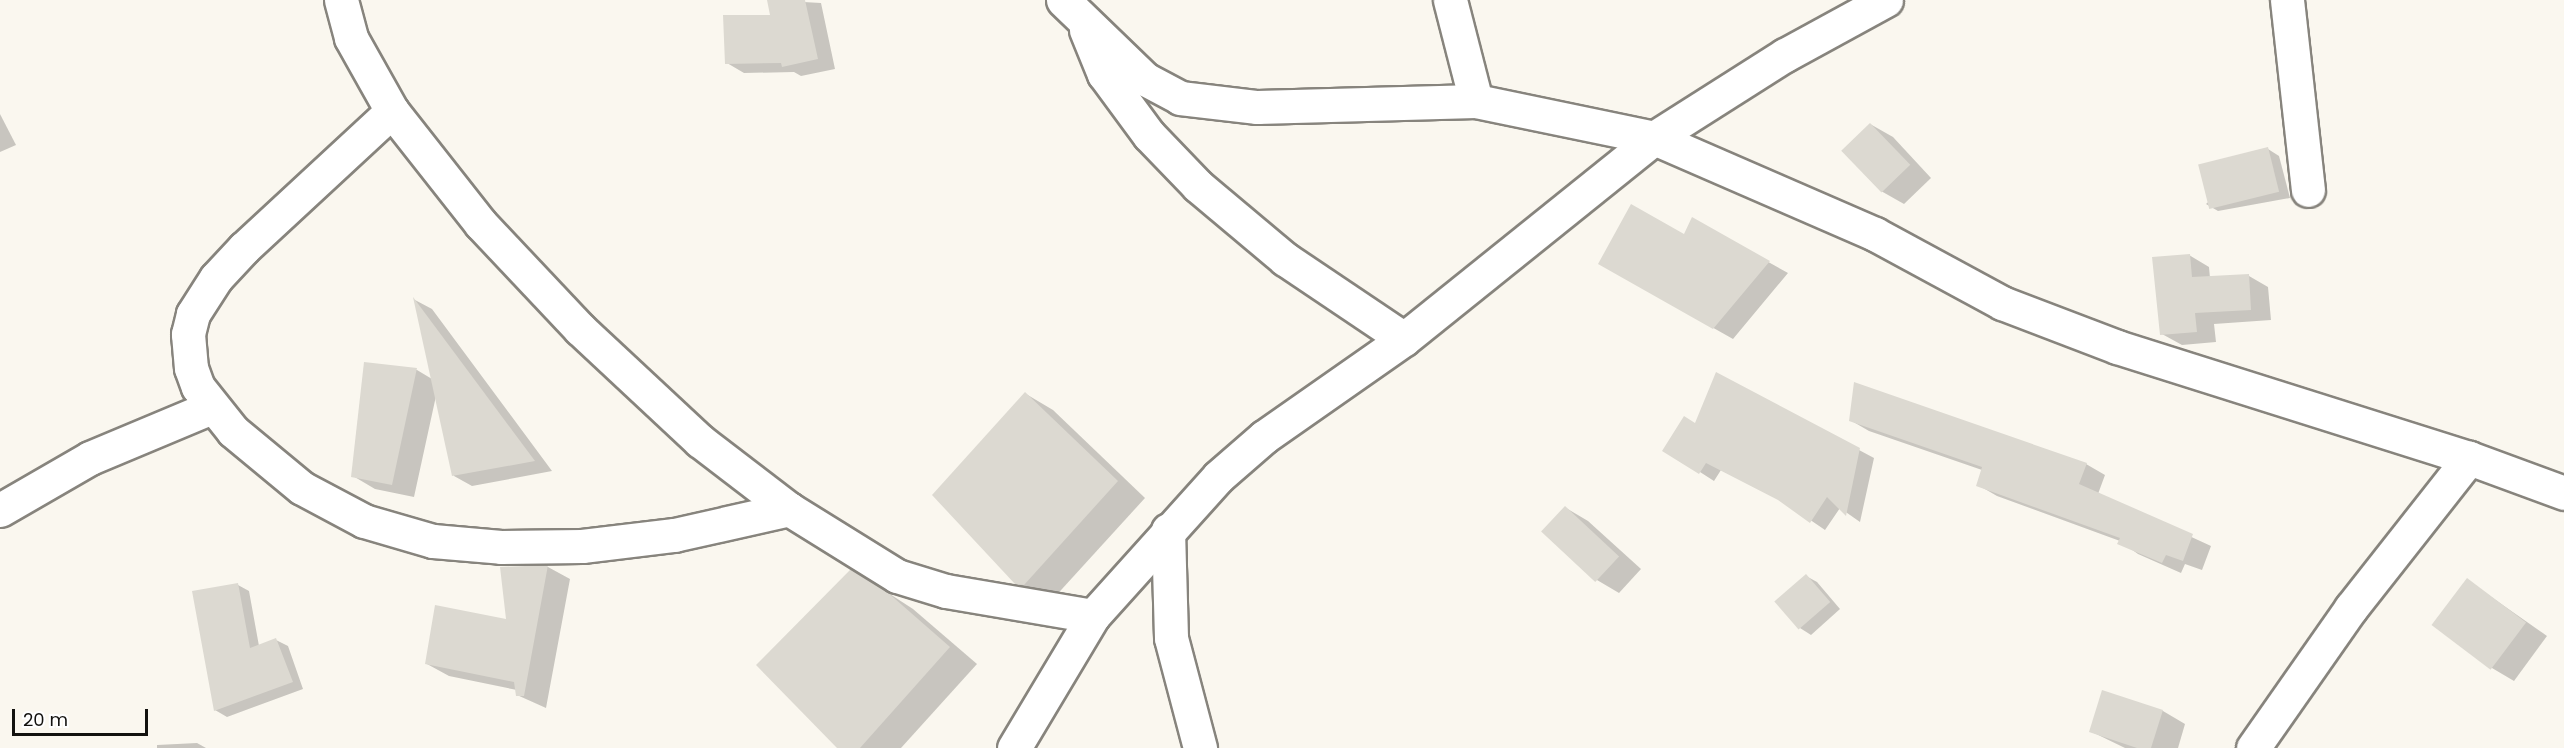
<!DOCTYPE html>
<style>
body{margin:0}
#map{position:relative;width:2564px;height:748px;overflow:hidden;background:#faf7ef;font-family:Poppins,sans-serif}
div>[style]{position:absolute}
.shadow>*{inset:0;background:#0003}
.building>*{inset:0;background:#dcd9d1;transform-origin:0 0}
.roads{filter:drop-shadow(2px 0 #87847d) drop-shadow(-2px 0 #87847d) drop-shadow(0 2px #87847d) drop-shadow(0 -2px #87847d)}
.street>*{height:33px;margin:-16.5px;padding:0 16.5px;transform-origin:16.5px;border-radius:16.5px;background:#fff}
span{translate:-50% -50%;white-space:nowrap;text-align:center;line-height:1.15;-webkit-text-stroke:6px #fff;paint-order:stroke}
.scale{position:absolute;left:12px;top:709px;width:136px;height:27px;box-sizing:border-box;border:3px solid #13120f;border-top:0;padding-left:8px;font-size:18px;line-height:21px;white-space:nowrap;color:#13120f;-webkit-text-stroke:4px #fff;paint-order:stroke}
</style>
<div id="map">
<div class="shadow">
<div style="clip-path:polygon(768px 0,821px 3px,835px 69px,801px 76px,794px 72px,744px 73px,727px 63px,772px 16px)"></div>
<div style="clip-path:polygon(0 114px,16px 145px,0 152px)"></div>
<div style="clip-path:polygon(1870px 124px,1893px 137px,1931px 178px,1904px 204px,1881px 191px,1843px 151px)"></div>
<div style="clip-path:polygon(2268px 149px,2279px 156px,2290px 198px,2218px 211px,2206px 204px)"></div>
<div style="clip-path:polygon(1693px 220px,1788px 273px,1733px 339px,1600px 264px,1684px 236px)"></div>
<div style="clip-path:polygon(2189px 255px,2209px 267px,2210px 278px,2249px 276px,2268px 287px,2271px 320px,2214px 324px,2216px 342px,2182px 345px,2162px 334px)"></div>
<div style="clip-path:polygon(415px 300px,432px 309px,552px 471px,472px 486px,454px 476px,436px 396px,414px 497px,375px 489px,353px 476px,365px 364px,417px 370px,432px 379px)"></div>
<div style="clip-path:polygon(1026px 394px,1053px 410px,1145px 498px,1052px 600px,1016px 583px)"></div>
<div style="clip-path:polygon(1850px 420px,2086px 464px,2105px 475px,2098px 494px,2211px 546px,2202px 570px,2185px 564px,2181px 573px,2138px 554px,2120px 541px,1997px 496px,1978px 485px,1982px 470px,1869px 431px)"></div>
<div style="clip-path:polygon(1696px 424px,1859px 450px,1874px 458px,1860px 522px,1840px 508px,1825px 530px,1784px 502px,1721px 470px,1714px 481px,1700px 472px)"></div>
<div style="clip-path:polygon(1566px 508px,1588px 521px,1641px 569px,1619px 593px,1597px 580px)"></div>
<div style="clip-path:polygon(548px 567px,570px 579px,546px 708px,517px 695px,517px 690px,449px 676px,427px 664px,508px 621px,501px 568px)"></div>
<div style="clip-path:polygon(1806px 576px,1817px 582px,1840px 609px,1811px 635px,1800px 628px)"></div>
<div style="clip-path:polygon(2467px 580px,2547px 636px,2514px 681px,2492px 668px)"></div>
<div style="clip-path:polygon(238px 585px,249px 591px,259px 646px,276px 640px,288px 646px,303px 689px,227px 717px,215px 710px)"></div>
<div style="clip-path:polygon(879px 587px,913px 609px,977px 664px,901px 748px,839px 748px,758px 665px)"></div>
<div style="clip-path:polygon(2103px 692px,2163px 711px,2185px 724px,2178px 748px,2125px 748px,2090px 731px)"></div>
<div style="clip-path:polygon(197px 743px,206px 748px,157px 748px,157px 745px)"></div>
</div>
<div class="building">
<div style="clip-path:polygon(767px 0,805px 0,818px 59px,782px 67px,781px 63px,725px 64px,723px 15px,770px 15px)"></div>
<div style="left:1870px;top:123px;width:58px;height:40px;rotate:46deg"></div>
<div style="left:2268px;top:147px;width:46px;height:72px;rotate:76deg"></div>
<div style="clip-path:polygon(1631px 204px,1684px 234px,1692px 217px,1770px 261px,1713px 329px,1598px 264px)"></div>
<div style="clip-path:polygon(2190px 254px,2192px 277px,2249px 274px,2251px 310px,2195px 313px,2197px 332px,2160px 335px,2152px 257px)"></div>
<div style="clip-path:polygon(413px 297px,535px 461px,452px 476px)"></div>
<div style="clip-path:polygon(364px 362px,417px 368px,392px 485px,351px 477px)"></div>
<div style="clip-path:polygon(1716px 372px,1860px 448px,1846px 516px,1827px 497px,1810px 523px,1778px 500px,1706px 463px,1699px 474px,1662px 451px,1684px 416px,1695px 423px)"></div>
<div style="clip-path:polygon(1854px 382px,2087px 463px,2079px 484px,2193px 534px,2183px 561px,2166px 555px,2162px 563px,2117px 544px,2120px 538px,1976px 486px,1982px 467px,1849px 421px)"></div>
<div style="clip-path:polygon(1025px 392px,1118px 481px,1024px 585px,1015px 584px,932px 495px)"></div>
<div style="left:1565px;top:506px;width:74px;height:35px;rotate:43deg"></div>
<div style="clip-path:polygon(548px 565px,524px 696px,516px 696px,514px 682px,425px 664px,435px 605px,506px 619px,500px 567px)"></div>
<div style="clip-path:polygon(851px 569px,886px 591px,950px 647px,860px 748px,837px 748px,756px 665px)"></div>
<div style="left:1806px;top:574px;width:37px;height:42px;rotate:49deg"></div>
<div style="left:2467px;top:578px;width:74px;height:59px;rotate:37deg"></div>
<div style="clip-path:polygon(238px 583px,250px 648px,276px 638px,293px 682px,214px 711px,192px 591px)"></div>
<div style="clip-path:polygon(2102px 690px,2163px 710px,2151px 748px,2137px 748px,2089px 732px)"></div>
</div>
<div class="roads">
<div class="street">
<div style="left:341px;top:0;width:39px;rotate:75deg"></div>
<div style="left:351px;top:38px;width:84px;rotate:60.7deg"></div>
<div style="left:392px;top:111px;width:144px;rotate:51.8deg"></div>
<div style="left:481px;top:224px;width:144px;rotate:46.7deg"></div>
<div style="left:580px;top:329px;width:164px;rotate:43deg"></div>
<div style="left:700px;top:441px;width:112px;rotate:37.4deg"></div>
<div style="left:789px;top:509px;width:127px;rotate:31.8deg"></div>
<div style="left:897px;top:576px;width:51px;rotate:17deg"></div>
<div style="left:946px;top:591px;width:149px;rotate:9.7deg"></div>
<div style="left:1063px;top:0;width:114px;rotate:43.9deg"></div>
<div style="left:1145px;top:79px;width:40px;rotate:28deg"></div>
<div style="left:1180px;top:98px;width:78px;rotate:6.7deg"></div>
<div style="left:1257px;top:107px;width:219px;rotate:-1.6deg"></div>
<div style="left:1476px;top:101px;width:182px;rotate:11.7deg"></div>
<div style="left:1654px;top:138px;width:241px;rotate:23.5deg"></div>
<div style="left:1875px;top:234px;width:145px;rotate:28.5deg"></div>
<div style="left:2002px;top:303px;width:123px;rotate:20.9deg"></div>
<div style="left:2117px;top:347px;width:369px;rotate:17.5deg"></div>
<div style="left:2469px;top:458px;width:101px;rotate:20.2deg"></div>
<div style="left:1450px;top:0;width:104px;rotate:75.6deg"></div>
<div style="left:2287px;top:0;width:191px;rotate:83.7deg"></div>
<div style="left:1086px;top:30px;width:48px;rotate:67.8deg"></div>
<div style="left:1104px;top:74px;width:76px;rotate:53.6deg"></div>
<div style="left:1149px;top:135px;width:71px;rotate:46.1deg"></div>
<div style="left:1198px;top:186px;width:114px;rotate:40deg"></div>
<div style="left:1285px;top:259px;width:143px;rotate:33.9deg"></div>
<div style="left:392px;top:111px;width:202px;rotate:137.2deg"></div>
<div style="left:244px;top:248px;width:41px;rotate:133deg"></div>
<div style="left:216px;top:278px;width:43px;rotate:122.6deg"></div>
<div style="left:193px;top:314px;width:21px;rotate:104deg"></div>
<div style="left:188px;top:334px;width:34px;rotate:85deg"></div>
<div style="left:191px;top:368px;width:20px;rotate:70deg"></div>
<div style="left:198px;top:387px;width:56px;rotate:51.5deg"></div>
<div style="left:233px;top:431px;width:89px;rotate:39.6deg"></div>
<div style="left:302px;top:488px;width:70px;rotate:28deg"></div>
<div style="left:364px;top:521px;width:72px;rotate:16.2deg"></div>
<div style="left:433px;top:541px;width:68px;rotate:5deg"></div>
<div style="left:501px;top:547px;width:81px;rotate:-0.7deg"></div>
<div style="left:582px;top:546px;width:93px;rotate:-6.8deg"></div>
<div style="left:674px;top:535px;width:118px;rotate:-12.7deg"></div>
<div style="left:0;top:510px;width:104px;rotate:-30deg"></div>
<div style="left:90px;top:458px;width:132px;rotate:-22.7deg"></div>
<div style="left:1168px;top:530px;width:108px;rotate:88.4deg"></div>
<div style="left:1171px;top:638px;width:114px;rotate:75.2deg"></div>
<div style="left:1014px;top:748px;width:154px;rotate:-59.1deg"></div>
<div style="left:1093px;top:616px;width:187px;rotate:-48deg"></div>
<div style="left:1218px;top:477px;width:61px;rotate:-41deg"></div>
<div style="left:1264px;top:437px;width:171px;rotate:-35deg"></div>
<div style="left:1404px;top:339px;width:321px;rotate:-38.8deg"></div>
<div style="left:1654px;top:138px;width:155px;rotate:-32.4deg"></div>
<div style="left:1785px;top:55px;width:115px;rotate:-28.6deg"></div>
<div style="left:2253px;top:748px;width:171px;rotate:-55deg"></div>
<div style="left:2351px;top:608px;width:191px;rotate:-51.8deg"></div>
</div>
</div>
<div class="scale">20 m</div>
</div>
